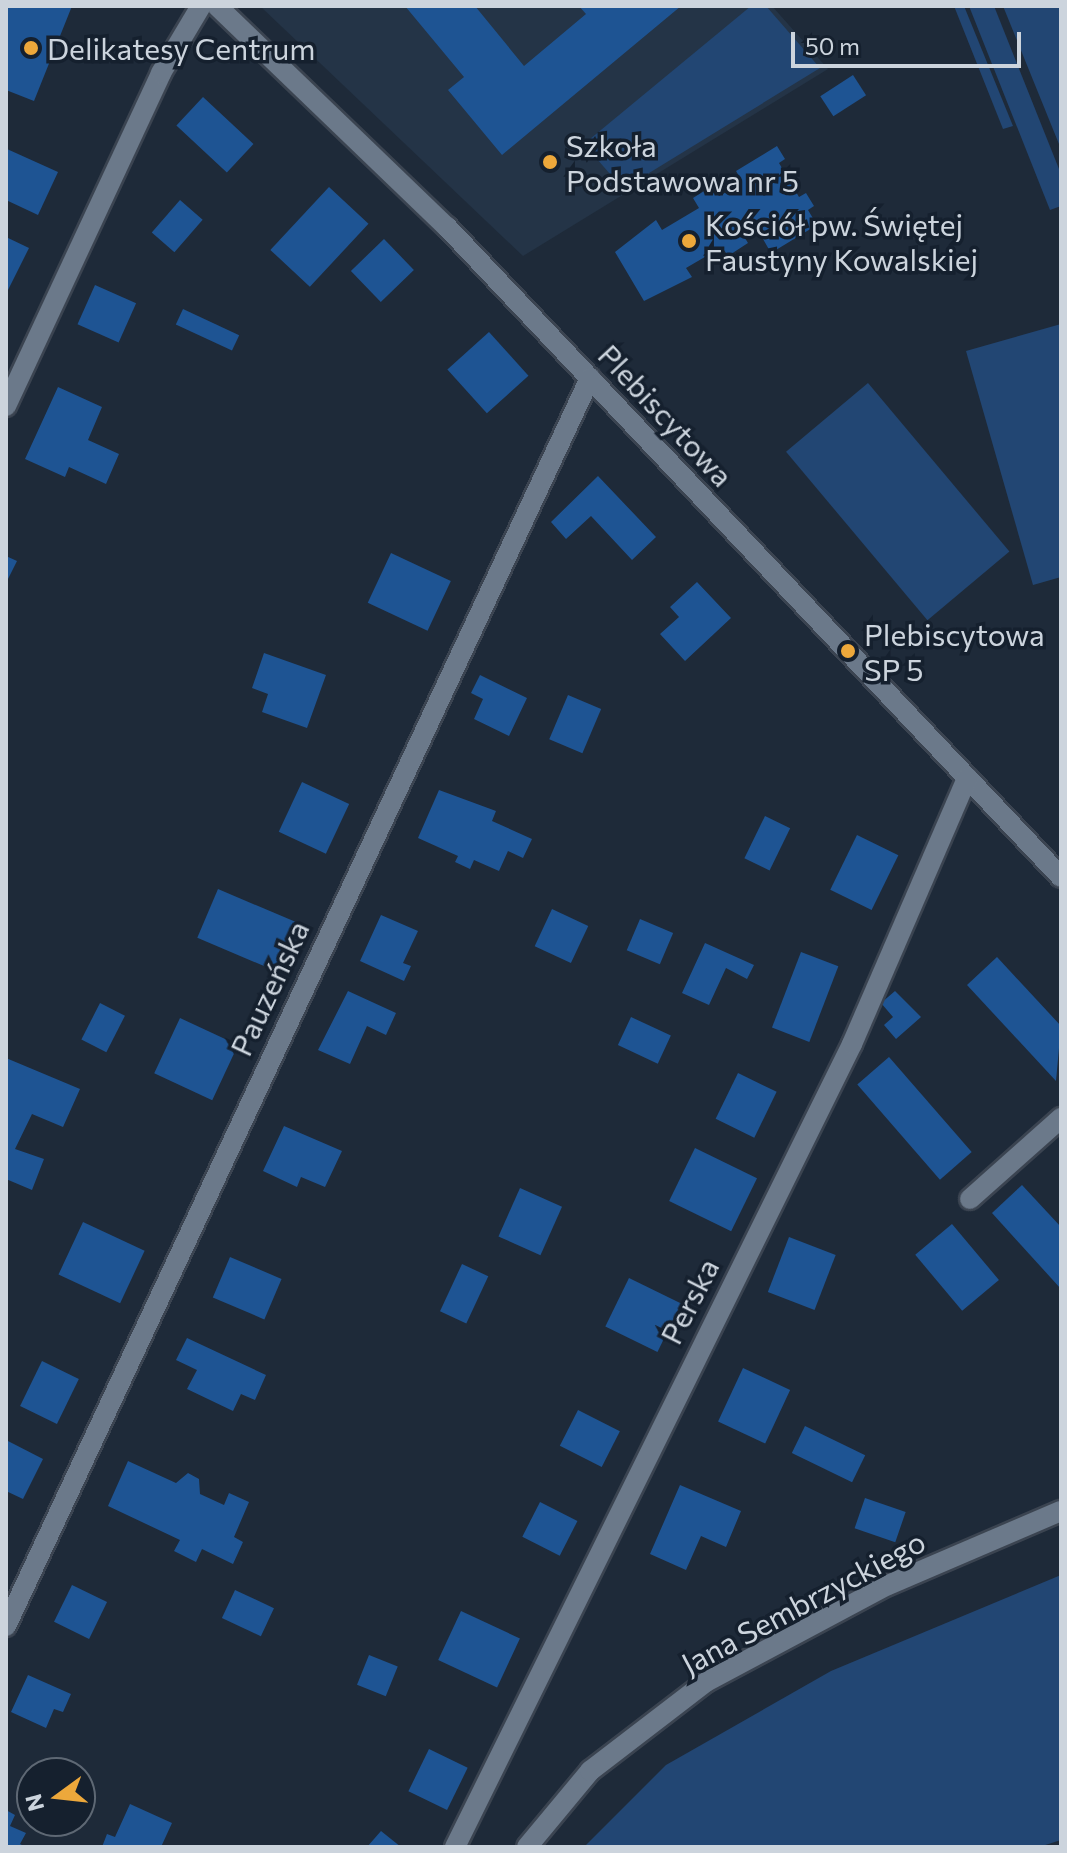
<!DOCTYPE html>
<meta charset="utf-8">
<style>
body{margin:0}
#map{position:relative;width:1067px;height:1853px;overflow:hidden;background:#1e2a39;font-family:Commissioner,sans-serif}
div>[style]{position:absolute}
.built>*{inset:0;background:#243447}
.green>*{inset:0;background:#224673;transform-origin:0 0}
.building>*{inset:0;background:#1e5493;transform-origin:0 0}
.roads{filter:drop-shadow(2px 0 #3b4451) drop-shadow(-2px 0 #3b4451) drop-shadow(0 2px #3b4451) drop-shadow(0 -2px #3b4451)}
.minor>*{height:20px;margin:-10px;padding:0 10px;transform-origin:10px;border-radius:10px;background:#6b798a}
.dots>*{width:22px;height:22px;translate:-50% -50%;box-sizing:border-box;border:4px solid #15202e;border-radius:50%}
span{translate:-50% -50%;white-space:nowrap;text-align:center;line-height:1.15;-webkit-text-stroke:7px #15202e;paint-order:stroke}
.poi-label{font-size:30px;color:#ccd4dd}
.left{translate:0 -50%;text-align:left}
.street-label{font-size:30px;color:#ccd4dd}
.frame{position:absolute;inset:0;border:8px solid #ccd4dd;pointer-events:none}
.north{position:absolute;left:16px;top:1757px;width:80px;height:80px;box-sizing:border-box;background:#15202e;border:2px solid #5e6874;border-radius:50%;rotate:255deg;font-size:22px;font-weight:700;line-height:32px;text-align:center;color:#ccd4dd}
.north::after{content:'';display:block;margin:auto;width:28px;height:36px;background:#eda83b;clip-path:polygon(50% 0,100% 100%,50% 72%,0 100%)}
.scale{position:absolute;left:791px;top:32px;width:230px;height:36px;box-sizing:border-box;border:4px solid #ccd4dd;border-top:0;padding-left:10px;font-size:24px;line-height:28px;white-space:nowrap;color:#ccd4dd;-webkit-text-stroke:6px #15202e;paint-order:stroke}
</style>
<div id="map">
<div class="built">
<div style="clip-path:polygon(260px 6px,772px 6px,828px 69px,523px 256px)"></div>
</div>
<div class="green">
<div style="clip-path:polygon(751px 6px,766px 6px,820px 68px,623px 189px,584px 144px)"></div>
<div style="clip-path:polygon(954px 6px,964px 6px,1013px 126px,1003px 129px)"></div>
<div style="clip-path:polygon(969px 6px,994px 6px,1061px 174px,1061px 206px,1050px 210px)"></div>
<div style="clip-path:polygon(1003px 6px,1061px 6px,1061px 149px)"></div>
<div style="clip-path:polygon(1061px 324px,1061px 577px,1033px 585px,966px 351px)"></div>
<div style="left:868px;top:383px;width:220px;height:107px;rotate:50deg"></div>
<div style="clip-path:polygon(1061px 1575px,1061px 1840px,1039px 1847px,584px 1847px,666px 1765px,831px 1671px)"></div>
</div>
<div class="building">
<div style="clip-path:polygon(6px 6px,72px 6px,34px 101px,6px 90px)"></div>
<div style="clip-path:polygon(405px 6px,475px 6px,524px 66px,586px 14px,579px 6px,681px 6px,502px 155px,448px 90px,464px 77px)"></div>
<div style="left:853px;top:75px;width:24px;height:39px;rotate:57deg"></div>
<div style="left:203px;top:97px;width:69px;height:39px;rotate:43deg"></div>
<div style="clip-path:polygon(777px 146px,785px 159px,779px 163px,799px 197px,806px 193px,814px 206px,808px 210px,817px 225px,771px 253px,755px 225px,742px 233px,748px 243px,728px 256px,722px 247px,686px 268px,692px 277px,644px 301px,615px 252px,656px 220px,662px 230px,699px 208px,693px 198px,712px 186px,719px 196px,734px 188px,742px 181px,736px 171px)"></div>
<div style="clip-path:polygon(7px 149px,58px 172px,38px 215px,6px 200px)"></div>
<div style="left:329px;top:187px;width:54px;height:86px;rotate:43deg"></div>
<div style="left:180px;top:200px;width:30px;height:43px;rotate:41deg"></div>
<div style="clip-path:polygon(6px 237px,29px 248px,6px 294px)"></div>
<div style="left:384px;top:239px;width:43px;height:46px;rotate:46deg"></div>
<div style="left:95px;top:285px;width:45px;height:43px;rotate:24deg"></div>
<div style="left:183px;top:309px;width:62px;height:17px;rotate:25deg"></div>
<div style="left:489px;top:332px;width:59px;height:56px;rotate:48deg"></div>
<div style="clip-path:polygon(58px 387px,102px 407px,88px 440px,119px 454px,106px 484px,69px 467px,65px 477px,25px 459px)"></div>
<div style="clip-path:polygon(598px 476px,656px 537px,632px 560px,591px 516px,566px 539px,551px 522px)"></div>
<div style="left:391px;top:553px;width:66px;height:55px;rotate:25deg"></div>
<div style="clip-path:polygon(6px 556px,17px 561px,6px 583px)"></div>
<div style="clip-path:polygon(697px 582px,731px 618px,685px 661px,660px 634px,679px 617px,670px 607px)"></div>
<div style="clip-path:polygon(264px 653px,326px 675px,307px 728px,262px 712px,268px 694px,252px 688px)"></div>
<div style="clip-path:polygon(480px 675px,527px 698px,509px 736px,474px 719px,483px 699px,471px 693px)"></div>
<div style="left:568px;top:695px;width:36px;height:48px;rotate:23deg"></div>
<div style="left:302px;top:782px;width:52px;height:55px;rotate:25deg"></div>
<div style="clip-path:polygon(439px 790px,496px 811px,492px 821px,532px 839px,523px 858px,508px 851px,499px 871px,474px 860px,470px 869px,455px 862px,458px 856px,418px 838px)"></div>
<div style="left:765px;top:816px;width:28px;height:47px;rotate:26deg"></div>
<div style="left:857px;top:835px;width:46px;height:61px;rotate:26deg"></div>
<div style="left:218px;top:889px;width:84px;height:53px;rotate:23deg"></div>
<div style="left:552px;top:909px;width:40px;height:41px;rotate:25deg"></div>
<div style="clip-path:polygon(381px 915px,418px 931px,403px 963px,411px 966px,404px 981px,360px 961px)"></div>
<div style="left:640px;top:919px;width:36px;height:34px;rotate:23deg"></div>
<div style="clip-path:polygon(705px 943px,754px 965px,747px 979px,726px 968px,709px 1005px,682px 993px)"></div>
<div style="left:801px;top:952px;width:40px;height:81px;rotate:21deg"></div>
<div style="clip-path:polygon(997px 957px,1061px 1026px,1056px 1081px,967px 985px)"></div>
<div style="clip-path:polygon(348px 991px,396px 1013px,386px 1035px,367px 1026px,350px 1064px,318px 1050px)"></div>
<div style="clip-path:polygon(895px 991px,921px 1017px,896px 1039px,884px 1025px,893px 1017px,881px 1003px)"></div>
<div style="left:100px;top:1003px;width:28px;height:41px;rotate:27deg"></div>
<div style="left:631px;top:1017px;width:44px;height:31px;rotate:25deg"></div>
<div style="left:180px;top:1018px;width:64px;height:61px;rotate:25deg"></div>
<div style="left:889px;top:1057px;width:126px;height:42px;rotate:49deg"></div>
<div style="clip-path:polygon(6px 1058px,80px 1089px,63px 1127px,32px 1114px,15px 1149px,44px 1159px,32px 1190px,6px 1179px)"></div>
<div style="left:738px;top:1073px;width:43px;height:51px;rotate:26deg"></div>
<div style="clip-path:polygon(284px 1126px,342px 1151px,325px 1187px,301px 1177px,297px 1187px,263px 1171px)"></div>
<div style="left:695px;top:1148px;width:69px;height:59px;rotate:26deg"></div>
<div style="clip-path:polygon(1022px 1185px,1061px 1227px,1061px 1289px,992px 1213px)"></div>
<div style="left:520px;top:1188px;width:46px;height:53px;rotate:24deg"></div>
<div style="left:83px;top:1222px;width:68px;height:58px;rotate:25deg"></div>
<div style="left:952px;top:1224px;width:73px;height:48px;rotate:50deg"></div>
<div style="left:789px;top:1237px;width:50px;height:59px;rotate:21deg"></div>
<div style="left:230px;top:1257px;width:56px;height:44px;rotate:23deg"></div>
<div style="left:462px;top:1264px;width:29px;height:52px;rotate:25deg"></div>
<div style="left:629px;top:1278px;width:58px;height:54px;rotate:26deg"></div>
<div style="clip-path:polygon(187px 1338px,266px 1375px,255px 1400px,241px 1394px,233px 1411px,187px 1389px,197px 1370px,176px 1360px)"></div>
<div style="left:42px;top:1361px;width:41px;height:50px;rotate:26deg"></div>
<div style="left:743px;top:1368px;width:52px;height:59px;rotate:25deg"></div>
<div style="left:578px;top:1410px;width:47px;height:40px;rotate:27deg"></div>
<div style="left:805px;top:1426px;width:67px;height:30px;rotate:26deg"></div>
<div style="clip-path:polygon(6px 1440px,43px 1459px,23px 1499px,6px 1491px)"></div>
<div style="clip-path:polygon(128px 1461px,176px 1483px,188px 1473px,199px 1479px,200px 1494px,224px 1505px,229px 1493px,249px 1502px,234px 1537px,243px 1542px,233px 1564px,202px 1549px,196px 1562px,174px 1551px,180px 1540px,108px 1506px)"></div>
<div style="clip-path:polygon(680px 1485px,741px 1511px,726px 1547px,701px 1536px,686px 1570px,650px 1554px)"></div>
<div style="left:865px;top:1498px;width:43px;height:32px;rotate:19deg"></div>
<div style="left:540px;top:1502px;width:42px;height:39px;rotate:27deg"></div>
<div style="left:72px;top:1585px;width:39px;height:41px;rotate:26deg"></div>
<div style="left:235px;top:1590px;width:43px;height:31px;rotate:25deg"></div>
<div style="left:461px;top:1611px;width:65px;height:54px;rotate:25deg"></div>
<div style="left:369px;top:1655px;width:31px;height:32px;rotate:22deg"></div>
<div style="clip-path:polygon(28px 1675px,71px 1694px,63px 1712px,54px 1709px,46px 1728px,11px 1712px)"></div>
<div style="left:429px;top:1749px;width:43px;height:47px;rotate:26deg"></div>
<div style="clip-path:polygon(130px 1804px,172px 1823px,161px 1847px,102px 1847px,107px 1834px,115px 1837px)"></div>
<div style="clip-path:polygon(6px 1810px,15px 1815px,10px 1826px,26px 1833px,20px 1844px,26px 1847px,6px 1847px)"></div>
<div style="clip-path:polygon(381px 1831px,401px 1847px,367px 1847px)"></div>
</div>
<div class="roads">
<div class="minor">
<div style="left:217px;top:6px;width:319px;rotate:43.9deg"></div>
<div style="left:447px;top:227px;width:894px;rotate:46.63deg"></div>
<div style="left:6px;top:406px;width:367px;rotate:-65deg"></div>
<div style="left:161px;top:73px;width:78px;rotate:-59.2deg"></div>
<div style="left:970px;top:1199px;width:122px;rotate:-41.7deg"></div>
<div style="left:6px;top:1626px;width:1378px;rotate:-64.92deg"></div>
<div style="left:455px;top:1847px;width:896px;rotate:-63.69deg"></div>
<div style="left:852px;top:1044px;width:290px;rotate:-66.6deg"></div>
<div style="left:527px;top:1847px;width:99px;rotate:-50.3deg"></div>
<div style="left:590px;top:1771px;width:146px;rotate:-37.5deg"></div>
<div style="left:706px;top:1682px;width:206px;rotate:-28.1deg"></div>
<div style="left:888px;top:1585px;width:188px;rotate:-23.2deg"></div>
</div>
</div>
<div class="dots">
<div style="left:31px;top:48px;background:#eda83b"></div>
<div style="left:550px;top:162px;background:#eda83b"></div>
<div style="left:689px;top:241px;background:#eda83b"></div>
<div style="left:848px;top:651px;background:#eda83b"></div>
</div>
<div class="poi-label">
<span class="left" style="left:47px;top:48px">Delikatesy Centrum</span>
<span class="left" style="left:566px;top:162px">Szkoła<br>Podstawowa nr 5</span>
<span class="left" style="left:705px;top:241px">Kościół pw. Świętej<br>Faustyny Kowalskiej</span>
<span class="left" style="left:864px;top:651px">Plebiscytowa<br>SP 5</span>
</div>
<div class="street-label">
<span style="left:666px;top:415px;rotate:47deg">Plebiscytowa</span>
<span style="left:269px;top:988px;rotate:-65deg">Pauzeńska</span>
<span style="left:689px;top:1301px;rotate:-63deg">Perska</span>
<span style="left:803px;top:1602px;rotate:-28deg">Jana Sembrzyckiego</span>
</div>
<div class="frame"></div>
<div class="north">N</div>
<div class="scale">50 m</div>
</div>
